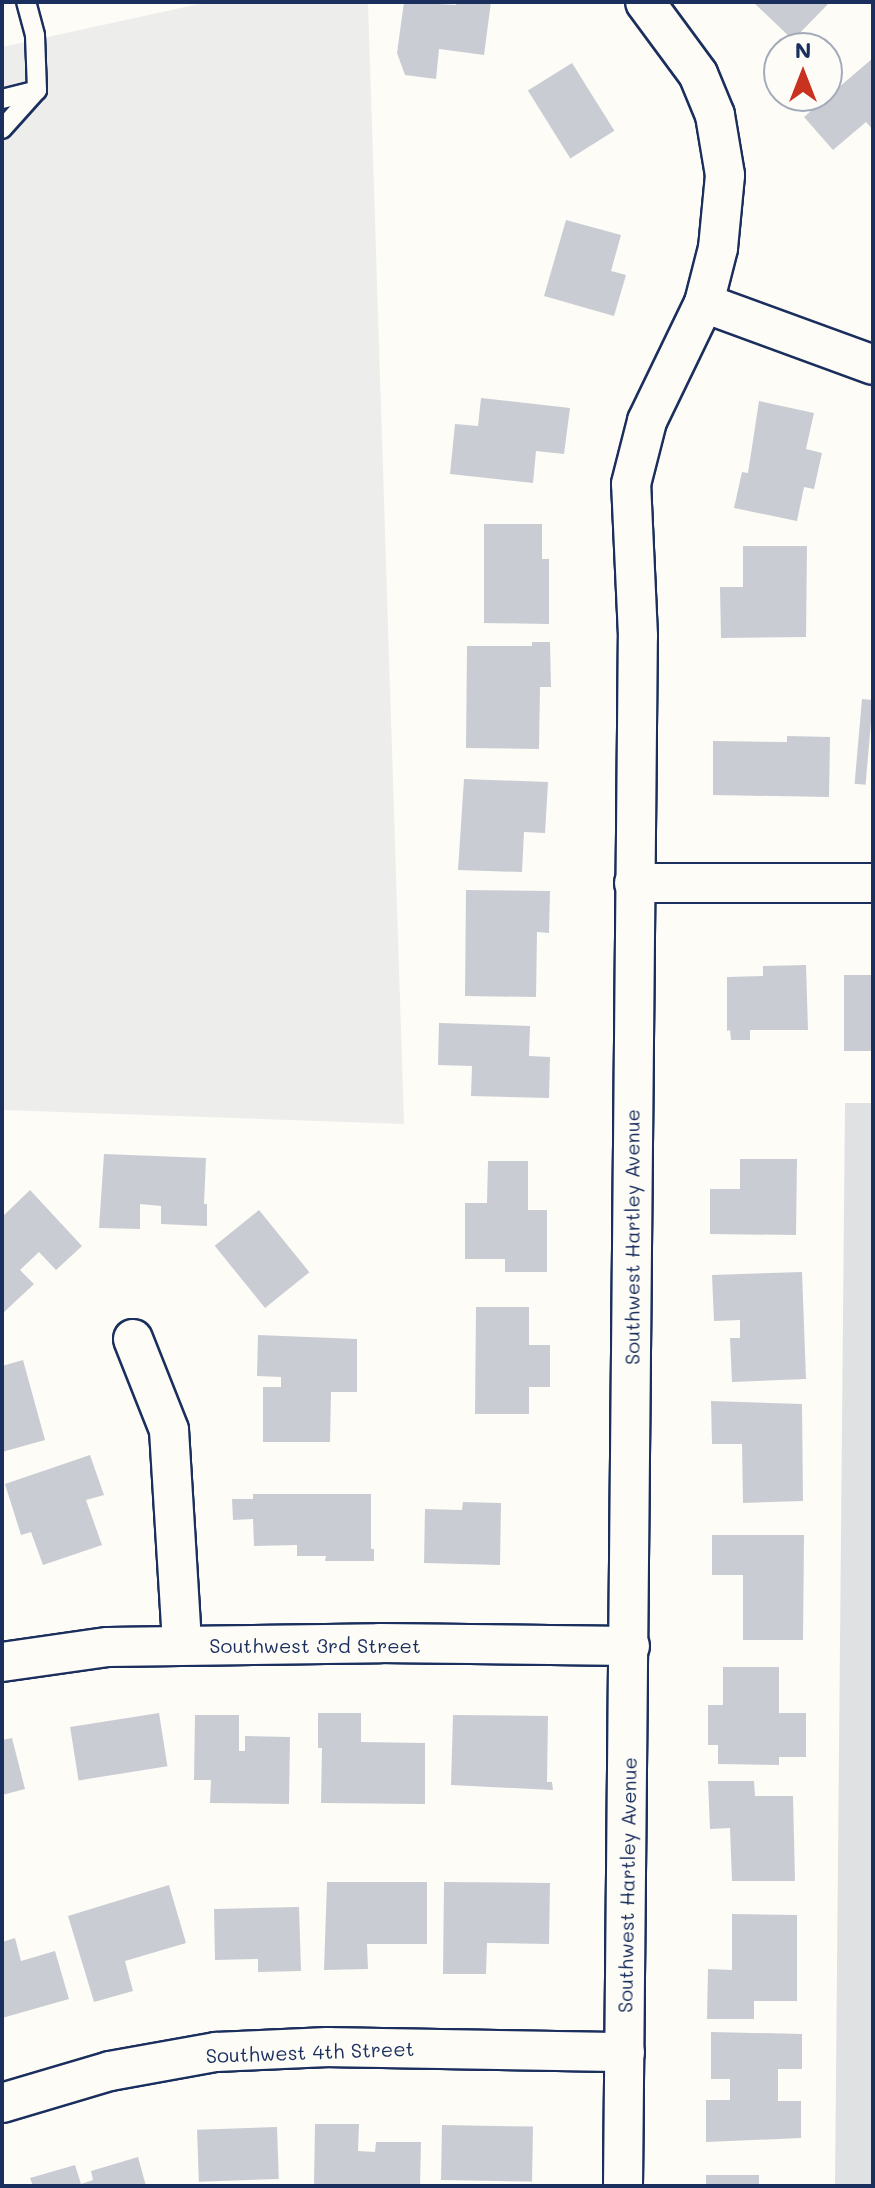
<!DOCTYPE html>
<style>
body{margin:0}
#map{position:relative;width:875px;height:2188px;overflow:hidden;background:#fdfcf7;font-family:Mali,sans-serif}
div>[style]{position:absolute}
.built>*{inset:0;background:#edeeec}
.green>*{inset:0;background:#e0e1e3}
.building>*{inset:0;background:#c9ccd3;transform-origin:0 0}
.roads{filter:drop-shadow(2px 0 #1b2f5e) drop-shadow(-2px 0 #1b2f5e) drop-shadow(0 2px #1b2f5e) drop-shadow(0 -2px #1b2f5e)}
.service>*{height:18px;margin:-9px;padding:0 9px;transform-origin:9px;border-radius:9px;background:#fdfcf7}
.minor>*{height:38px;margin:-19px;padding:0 19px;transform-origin:19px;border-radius:19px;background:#fdfcf7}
span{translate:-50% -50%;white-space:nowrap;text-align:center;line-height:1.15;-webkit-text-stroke:6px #fdfcf7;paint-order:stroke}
.street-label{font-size:20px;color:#1b2f5e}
.frame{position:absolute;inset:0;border:4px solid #1b2f5e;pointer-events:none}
.north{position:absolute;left:763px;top:32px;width:80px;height:80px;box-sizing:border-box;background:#fdfcf7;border:2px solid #a3aaba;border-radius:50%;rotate:0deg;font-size:22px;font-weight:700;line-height:32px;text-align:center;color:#1b2f5e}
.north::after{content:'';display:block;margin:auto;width:28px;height:36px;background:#c8321e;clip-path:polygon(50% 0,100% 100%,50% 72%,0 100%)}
</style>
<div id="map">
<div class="built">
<div style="clip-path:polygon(208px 2px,368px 2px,404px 1124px,2px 1110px,2px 47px)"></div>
</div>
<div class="green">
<div style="clip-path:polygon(845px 1103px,873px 1103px,873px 2186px,835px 2186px)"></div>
</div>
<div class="building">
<div style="clip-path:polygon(404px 2px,456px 5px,456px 2px,491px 2px,484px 55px,439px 49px,436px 79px,405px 75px,397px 53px)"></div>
<div style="clip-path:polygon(753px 2px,830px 2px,793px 40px)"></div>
<div style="clip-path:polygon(873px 58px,873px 130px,866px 122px,833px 150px,804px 117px)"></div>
<div style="left:572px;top:63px;width:80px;height:52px;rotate:58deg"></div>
<div style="clip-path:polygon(566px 220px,621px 235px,611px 271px,626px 275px,614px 316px,544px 296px)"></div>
<div style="clip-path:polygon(481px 398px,570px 408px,564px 454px,536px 451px,533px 483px,450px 474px,455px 424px,478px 426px)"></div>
<div style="clip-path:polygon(759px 401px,814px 413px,806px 449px,822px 453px,814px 489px,804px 487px,797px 521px,734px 508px,742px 472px,748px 473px)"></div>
<div style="clip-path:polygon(484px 524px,542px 524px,542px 559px,549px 559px,549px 624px,484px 623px)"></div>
<div style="clip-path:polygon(743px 546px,807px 546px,806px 637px,721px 638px,720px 587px,743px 587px)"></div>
<div style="clip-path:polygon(532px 642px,550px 642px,551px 687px,540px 687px,539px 749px,466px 748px,467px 646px,532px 646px)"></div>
<div style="left:862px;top:699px;width:11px;height:85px;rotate:5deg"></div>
<div style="clip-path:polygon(787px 736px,830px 737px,829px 797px,713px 795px,713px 741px,787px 742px)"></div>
<div style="clip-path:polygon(464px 779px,548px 782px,545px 833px,524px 832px,522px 872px,458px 870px)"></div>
<div style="clip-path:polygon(466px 890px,550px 891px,549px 933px,537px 932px,536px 997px,465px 996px)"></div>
<div style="clip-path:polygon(806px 965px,808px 1030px,750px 1030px,750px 1040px,731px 1040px,730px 1030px,727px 1031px,727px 977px,763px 976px,763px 966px)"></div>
<div style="left:844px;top:975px;width:29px;height:76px"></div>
<div style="clip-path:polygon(439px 1023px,530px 1026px,529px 1056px,550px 1057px,549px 1098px,471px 1096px,472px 1066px,438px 1065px)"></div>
<div style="clip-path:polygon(104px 1154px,206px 1158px,204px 1204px,207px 1204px,207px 1226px,161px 1224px,161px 1206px,140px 1204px,140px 1229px,99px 1228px)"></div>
<div style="clip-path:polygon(740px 1159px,797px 1159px,796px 1235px,710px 1234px,710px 1189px,740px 1189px)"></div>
<div style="clip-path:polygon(488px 1161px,528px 1161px,528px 1210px,547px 1210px,547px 1272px,505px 1272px,505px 1259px,465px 1259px,465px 1203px,487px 1203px)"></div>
<div style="clip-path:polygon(30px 1190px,82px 1246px,56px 1270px,39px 1252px,20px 1270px,34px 1284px,3px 1313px,2px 1217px)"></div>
<div style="left:259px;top:1210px;width:80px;height:57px;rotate:51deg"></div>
<div style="clip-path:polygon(802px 1272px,806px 1379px,732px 1382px,730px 1338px,740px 1338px,740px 1320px,714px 1321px,712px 1275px)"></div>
<div style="clip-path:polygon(476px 1307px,529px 1307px,529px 1345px,550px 1345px,550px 1387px,529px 1387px,529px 1414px,475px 1414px)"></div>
<div style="clip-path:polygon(258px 1335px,357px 1339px,357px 1392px,331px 1392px,330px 1442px,263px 1442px,263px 1387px,281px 1387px,281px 1377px,257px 1376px)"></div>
<div style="clip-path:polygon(23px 1360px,45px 1440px,2px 1452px,2px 1366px)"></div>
<div style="clip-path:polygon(711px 1401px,802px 1404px,803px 1501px,743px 1503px,742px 1444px,712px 1444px)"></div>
<div style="clip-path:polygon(90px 1455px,104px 1495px,86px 1500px,102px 1545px,43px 1565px,31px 1532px,21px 1535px,5px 1484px)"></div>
<div style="clip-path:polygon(253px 1494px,371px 1494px,371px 1549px,374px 1549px,374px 1561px,325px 1561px,326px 1556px,297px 1556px,297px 1545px,254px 1546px,253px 1519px,233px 1520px,232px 1499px,253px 1499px)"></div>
<div style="clip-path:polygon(463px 1502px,501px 1503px,500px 1565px,424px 1563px,425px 1509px,462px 1510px)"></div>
<div style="clip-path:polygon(712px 1535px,804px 1535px,803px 1640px,743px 1640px,743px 1575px,712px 1575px)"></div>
<div style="clip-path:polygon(723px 1667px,779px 1667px,779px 1713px,806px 1713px,806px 1757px,779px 1757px,779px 1765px,718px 1764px,718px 1745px,708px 1745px,708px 1705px,723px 1705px)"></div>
<div style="left:159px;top:1713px;width:54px;height:90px;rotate:81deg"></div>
<div style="clip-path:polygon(318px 1713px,361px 1713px,361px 1742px,425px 1743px,425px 1804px,321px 1803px,322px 1748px,318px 1748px)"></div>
<div style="clip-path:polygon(195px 1715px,239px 1715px,239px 1751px,245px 1751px,245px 1736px,290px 1737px,289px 1804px,210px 1803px,211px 1780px,194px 1780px)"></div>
<div style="clip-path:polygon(453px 1715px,548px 1716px,547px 1782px,552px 1782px,553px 1790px,451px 1785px)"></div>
<div style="clip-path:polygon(12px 1738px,25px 1789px,2px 1795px,2px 1740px)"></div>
<div style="clip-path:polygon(708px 1781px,754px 1781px,755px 1796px,793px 1796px,795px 1881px,732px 1881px,730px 1828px,710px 1829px)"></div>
<div style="clip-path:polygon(327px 1882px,427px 1882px,427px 1944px,367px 1944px,368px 1969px,324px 1970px)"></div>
<div style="clip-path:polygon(444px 1882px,550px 1883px,549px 1944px,487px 1943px,486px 1974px,443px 1974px)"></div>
<div style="clip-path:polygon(169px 1885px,186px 1943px,125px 1961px,133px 1991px,94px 2002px,68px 1916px)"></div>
<div style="clip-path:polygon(299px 1907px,301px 1971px,258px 1972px,258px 1959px,215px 1960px,214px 1909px)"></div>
<div style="clip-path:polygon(732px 1914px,797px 1915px,797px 2001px,754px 2001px,754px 2019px,707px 2019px,708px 1969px,732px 1970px)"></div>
<div style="clip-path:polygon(15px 1938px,21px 1961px,55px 1951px,69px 1999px,2px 2018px,2px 1942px)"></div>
<div style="clip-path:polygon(711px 2032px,802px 2034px,802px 2069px,778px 2069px,778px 2101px,801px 2101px,801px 2138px,706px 2142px,706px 2100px,730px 2100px,730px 2079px,711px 2079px)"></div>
<div style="clip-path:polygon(315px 2124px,359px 2124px,358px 2151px,375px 2152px,376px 2142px,421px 2142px,420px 2186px,314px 2186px)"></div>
<div style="left:442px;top:2125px;width:91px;height:55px;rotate:1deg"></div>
<div style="left:277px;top:2127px;width:52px;height:80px;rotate:88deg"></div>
<div style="clip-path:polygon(138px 2157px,146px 2186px,33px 2186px,30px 2178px,75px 2165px,81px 2184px,93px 2180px,91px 2171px)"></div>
<div style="left:706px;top:2175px;width:53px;height:11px"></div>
</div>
<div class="roads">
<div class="service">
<div style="left:2px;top:99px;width:36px;rotate:-14deg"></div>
<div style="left:2px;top:129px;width:52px;rotate:-48.1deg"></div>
<div style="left:37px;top:90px;width:55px;rotate:-92.1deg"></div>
<div style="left:35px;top:35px;width:34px;rotate:-105deg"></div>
</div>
<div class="minor">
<div style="left:704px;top:303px;width:180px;rotate:20.1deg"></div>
<div style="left:634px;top:883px;width:239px"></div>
<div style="left:133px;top:1339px;width:98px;rotate:68.4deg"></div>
<div style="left:169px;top:1430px;width:215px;rotate:86.5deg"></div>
<div style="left:2px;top:1662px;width:107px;rotate:-8.1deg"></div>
<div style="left:108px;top:1647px;width:272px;rotate:-0.8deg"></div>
<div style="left:380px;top:1643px;width:250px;rotate:0.7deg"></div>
<div style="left:2px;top:2103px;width:113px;rotate:-16.5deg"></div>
<div style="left:110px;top:2071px;width:108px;rotate:-10.2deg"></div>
<div style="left:216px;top:2052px;width:112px;rotate:-2.6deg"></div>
<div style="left:328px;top:2047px;width:297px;rotate:1deg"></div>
<div style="left:623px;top:2186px;width:1550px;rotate:-89.45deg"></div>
<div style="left:638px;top:636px;width:152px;rotate:-92.6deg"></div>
<div style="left:631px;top:484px;width:65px;rotate:-75.7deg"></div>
<div style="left:647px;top:421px;width:131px;rotate:-64.2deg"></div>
<div style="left:704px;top:303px;width:57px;rotate:-75.7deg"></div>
<div style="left:718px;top:248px;width:73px;rotate:-84.5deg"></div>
<div style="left:725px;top:175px;width:61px;rotate:-99.5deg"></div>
<div style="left:715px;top:115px;width:44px;rotate:-112.5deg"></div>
<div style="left:698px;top:74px;width:89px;rotate:-126.4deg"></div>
</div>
</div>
<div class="street-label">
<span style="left:632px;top:1237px;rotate:-90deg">Southwest Hartley Avenue</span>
<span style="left:315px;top:1645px">Southwest 3rd Street</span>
<span style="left:627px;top:1885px;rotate:-89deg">Southwest Hartley Avenue</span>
<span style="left:310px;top:2052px;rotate:-2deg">Southwest 4th Street</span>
</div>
<div class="frame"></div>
<div class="north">N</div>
</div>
